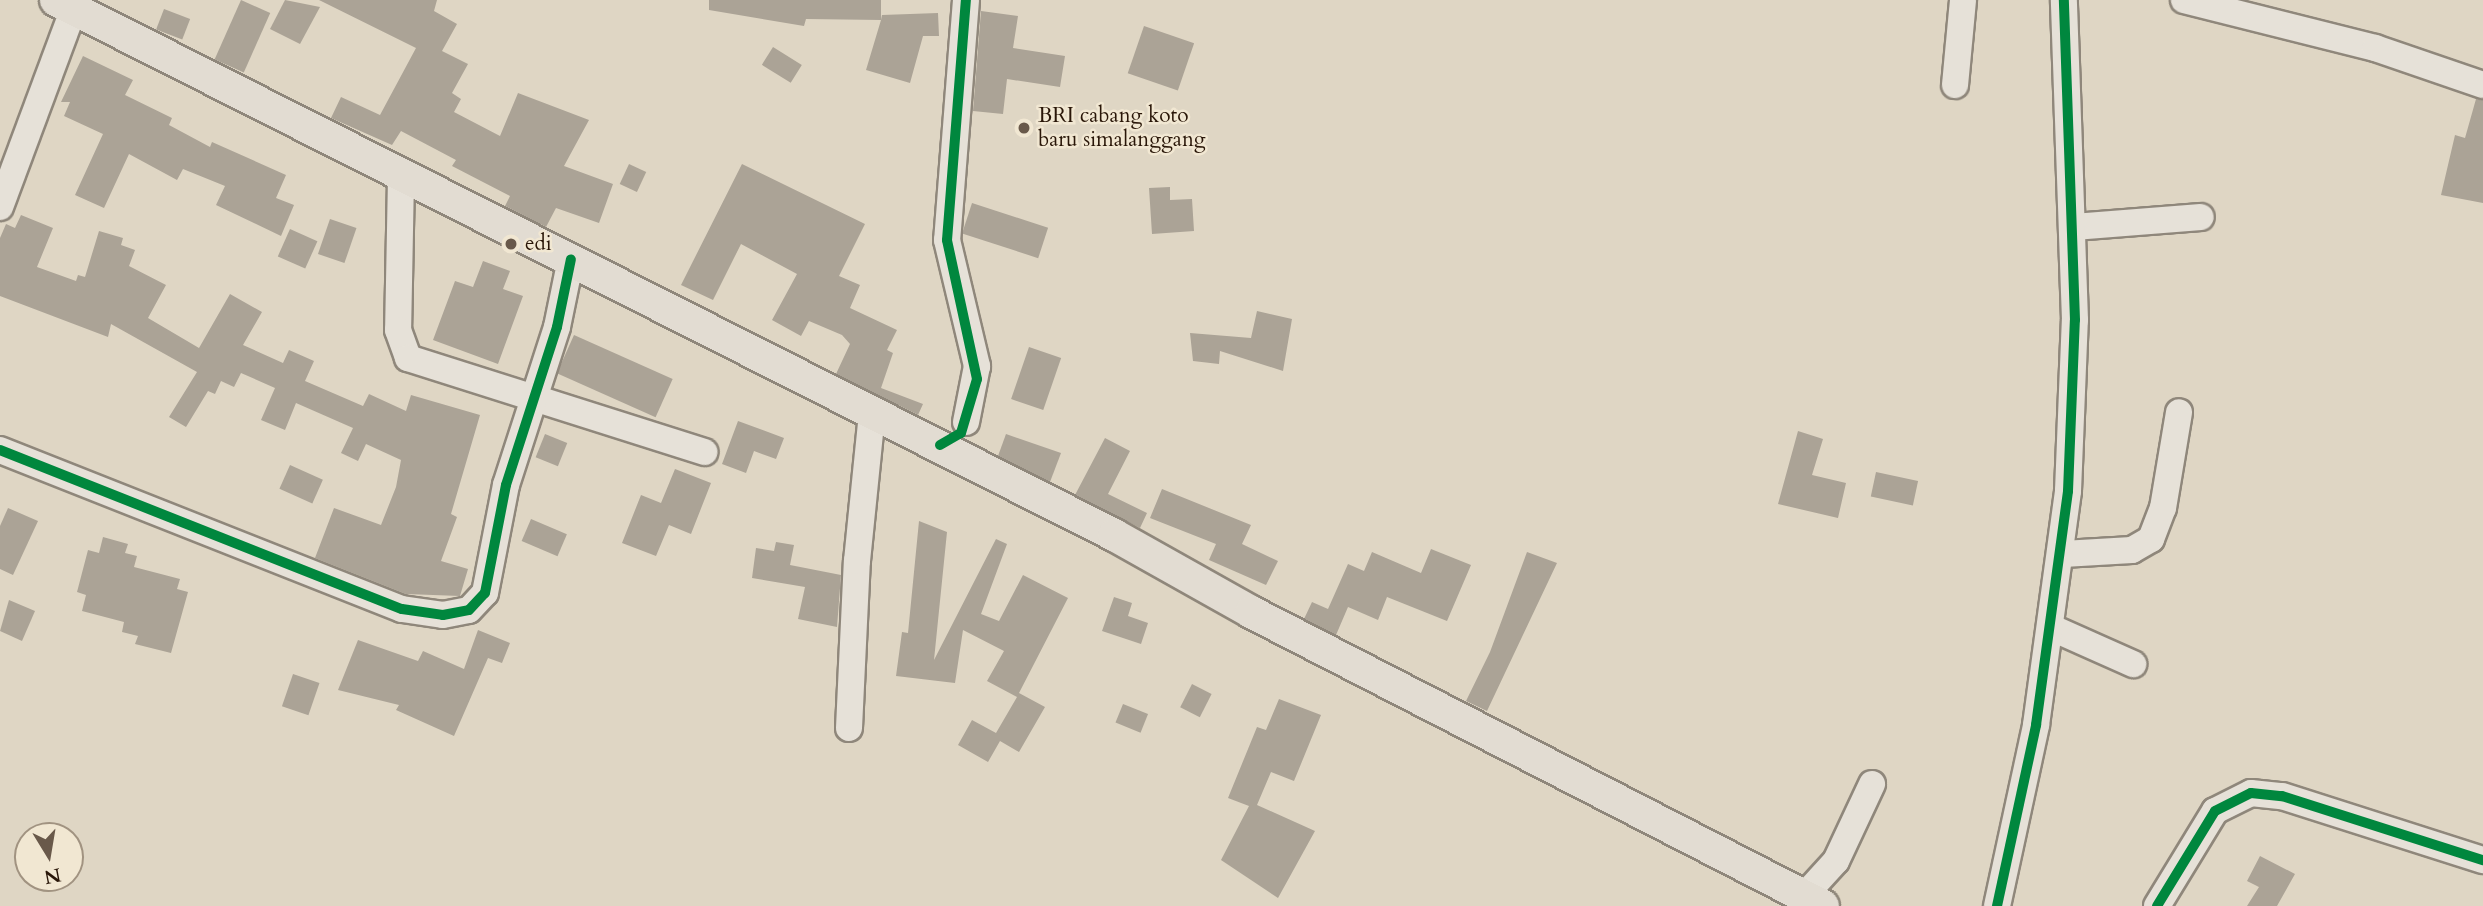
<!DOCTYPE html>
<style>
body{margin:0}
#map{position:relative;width:2483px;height:906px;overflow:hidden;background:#dfd6c4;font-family:Cardo,serif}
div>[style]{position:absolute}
.building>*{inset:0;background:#aba396;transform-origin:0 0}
.roads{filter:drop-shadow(2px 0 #8f877b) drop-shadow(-2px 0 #8f877b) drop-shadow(0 2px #8f877b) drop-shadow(0 -2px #8f877b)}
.minor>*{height:26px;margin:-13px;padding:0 13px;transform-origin:13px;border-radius:13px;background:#e6e1d8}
.major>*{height:32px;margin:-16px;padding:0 16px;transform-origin:16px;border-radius:16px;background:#e2dcd2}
.cycleway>*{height:10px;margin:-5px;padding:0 5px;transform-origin:5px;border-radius:5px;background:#00873e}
.dots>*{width:19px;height:19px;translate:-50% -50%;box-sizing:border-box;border:4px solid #f1e7d2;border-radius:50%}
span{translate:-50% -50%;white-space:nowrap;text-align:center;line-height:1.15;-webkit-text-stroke:5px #f1e7d2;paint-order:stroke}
.poi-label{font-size:21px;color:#291608}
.left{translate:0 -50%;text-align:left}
.north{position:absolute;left:14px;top:822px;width:70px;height:70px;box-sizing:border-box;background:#f1e7d2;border:2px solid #a19381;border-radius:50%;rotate:169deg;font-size:19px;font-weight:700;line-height:28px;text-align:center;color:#291608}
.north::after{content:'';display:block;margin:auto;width:24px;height:32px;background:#69594a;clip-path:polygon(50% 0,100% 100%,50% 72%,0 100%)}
</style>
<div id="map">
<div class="building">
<div style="left:241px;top:0;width:32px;height:65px;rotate:24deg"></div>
<div style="clip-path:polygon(285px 0,320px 7px,300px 44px,270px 29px)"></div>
<div style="clip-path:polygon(319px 0,437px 0,434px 11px,457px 24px,442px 51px,468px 64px,452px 93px,461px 99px,454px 112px,500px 136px,518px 93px,589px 120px,564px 166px,613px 184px,599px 223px,556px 208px,546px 227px,505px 206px,510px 196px,452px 166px,456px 160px,401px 131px,392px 145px,331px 118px,341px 97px,380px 115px,416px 48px)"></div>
<div style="clip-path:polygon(709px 0,881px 0,881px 20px,882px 15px,938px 13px,939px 36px,923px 36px,910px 83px,866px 70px,881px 20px,806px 19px,804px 26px,709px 10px)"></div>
<div style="left:164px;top:9px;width:28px;height:22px;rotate:21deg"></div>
<div style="clip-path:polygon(981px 11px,1018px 16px,1013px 48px,1065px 56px,1060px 87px,1007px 79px,1003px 114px,973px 111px)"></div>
<div style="left:1144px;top:26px;width:53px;height:50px;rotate:19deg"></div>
<div style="left:773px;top:47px;width:34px;height:21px;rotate:32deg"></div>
<div style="clip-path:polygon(83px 56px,133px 80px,125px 95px,172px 118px,169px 125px,210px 147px,212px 142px,286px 175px,276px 198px,294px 205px,281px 236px,216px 205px,225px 186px,183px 169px,177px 180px,129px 154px,104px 208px,75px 195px,103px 134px,64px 116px,70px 102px,61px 102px)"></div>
<div style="clip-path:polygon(2476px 99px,2483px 100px,2483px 203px,2441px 195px,2455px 135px,2465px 138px)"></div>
<div style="left:629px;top:164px;width:19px;height:22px;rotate:25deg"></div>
<div style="clip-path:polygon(742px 164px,865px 224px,839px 276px,860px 285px,850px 308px,897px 330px,887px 350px,893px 353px,881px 388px,923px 404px,918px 415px,836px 374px,850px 344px,842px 335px,809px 321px,801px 336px,772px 320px,797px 274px,741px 244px,713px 300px,681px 285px)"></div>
<div style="clip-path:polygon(1170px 187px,1170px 200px,1192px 199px,1194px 231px,1152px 234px,1149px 188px)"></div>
<div style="left:972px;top:203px;width:80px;height:32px;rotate:18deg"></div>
<div style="clip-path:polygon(21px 215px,53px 228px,37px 267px,76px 281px,78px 275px,85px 277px,99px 231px,123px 238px,121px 245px,135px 250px,129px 266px,166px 285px,148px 318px,199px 348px,230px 294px,262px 312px,243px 345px,283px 363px,289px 350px,314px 361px,305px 381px,363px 406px,369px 394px,406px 411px,411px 395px,480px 415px,451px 514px,457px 517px,441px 561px,468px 569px,460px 596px,406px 594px,315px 558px,334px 508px,381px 525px,396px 487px,401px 460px,366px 444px,358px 461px,341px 453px,353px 428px,296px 403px,285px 430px,261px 420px,275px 388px,241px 373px,234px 387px,221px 381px,215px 394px,208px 391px,186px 427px,169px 417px,197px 372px,111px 324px,108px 337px,0 296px,0 238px,6px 224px,15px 228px)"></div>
<div style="left:330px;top:219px;width:28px;height:37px;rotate:19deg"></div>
<div style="left:290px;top:229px;width:30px;height:30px;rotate:24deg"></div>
<div style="clip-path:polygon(483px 261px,510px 271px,503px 289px,523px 296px,498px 364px,433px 340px,455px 281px,473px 287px)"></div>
<div style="clip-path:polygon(1257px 311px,1292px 319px,1283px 371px,1220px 351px,1219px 364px,1193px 361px,1190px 333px,1251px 338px)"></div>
<div style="left:574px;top:335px;width:108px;height:42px;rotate:24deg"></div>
<div style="left:1029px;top:347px;width:34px;height:55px;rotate:19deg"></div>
<div style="clip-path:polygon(738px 421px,784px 438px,776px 459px,754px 451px,746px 473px,722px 464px)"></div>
<div style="clip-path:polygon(1798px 431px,1823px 439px,1812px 475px,1846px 483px,1838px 518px,1778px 504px)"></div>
<div style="left:545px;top:434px;width:24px;height:25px;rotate:22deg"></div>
<div style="clip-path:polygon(1006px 434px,1061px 453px,1050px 482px,998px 456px)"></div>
<div style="clip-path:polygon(1105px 438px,1130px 451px,1108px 494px,1147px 513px,1140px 528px,1075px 495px)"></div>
<div style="left:290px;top:465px;width:36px;height:26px;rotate:24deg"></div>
<div style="clip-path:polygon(675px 469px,711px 483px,691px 534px,669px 525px,656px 556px,622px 543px,641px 495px,661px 503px)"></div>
<div style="left:1876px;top:472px;width:43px;height:25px;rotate:12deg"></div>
<div style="clip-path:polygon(1162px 489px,1251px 525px,1242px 544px,1278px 561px,1266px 585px,1209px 560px,1216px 544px,1150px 518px)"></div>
<div style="clip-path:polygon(8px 508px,38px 521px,13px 575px,0 569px,0 526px)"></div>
<div style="left:531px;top:519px;width:39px;height:24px;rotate:23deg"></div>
<div style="clip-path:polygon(919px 521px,947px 532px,934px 660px,996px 539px,1007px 544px,981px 614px,999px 621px,1023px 575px,1068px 598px,1019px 693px,1045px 707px,1019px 752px,1000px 741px,988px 762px,958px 745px,972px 720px,996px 733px,1017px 697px,987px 681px,1004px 651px,963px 630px,955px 683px,896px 676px,902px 632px,908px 633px)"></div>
<div style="clip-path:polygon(103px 537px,128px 544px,125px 553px,137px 556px,134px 567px,180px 579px,177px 589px,188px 592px,171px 653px,135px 644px,138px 636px,122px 632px,124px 622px,82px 611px,86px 595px,77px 592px,88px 550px,99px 553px)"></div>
<div style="clip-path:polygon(776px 542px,794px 545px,790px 565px,841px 575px,837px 627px,798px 619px,805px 587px,752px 578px,756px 548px,774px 551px)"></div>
<div style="clip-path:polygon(1431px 549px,1471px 565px,1447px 621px,1387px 597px,1378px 620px,1348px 607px,1336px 635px,1304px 619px,1312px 602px,1328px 609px,1348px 564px,1364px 571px,1372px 552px,1421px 573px)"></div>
<div style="clip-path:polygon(1527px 552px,1557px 563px,1487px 711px,1466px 701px,1490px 652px)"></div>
<div style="clip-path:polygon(1114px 597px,1132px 603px,1128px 616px,1148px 623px,1141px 644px,1102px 631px)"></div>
<div style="clip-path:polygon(9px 600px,35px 611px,22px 641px,0 631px)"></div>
<div style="clip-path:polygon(478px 630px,510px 643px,502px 663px,488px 658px,454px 736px,396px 710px,399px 705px,338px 690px,358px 640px,418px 661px,423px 651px,464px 669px)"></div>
<div style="left:293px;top:674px;width:28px;height:34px;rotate:19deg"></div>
<div style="left:1192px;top:684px;width:22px;height:26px;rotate:27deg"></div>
<div style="clip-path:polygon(1279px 699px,1321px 715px,1294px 781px,1271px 772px,1257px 805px,1315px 831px,1278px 898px,1221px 860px,1249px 806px,1228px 798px,1257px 727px,1266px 730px)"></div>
<div style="left:1123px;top:704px;width:27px;height:20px;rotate:22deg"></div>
<div style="clip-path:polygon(2260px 856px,2295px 874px,2277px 906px,2247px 906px,2259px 887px,2247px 881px)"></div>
</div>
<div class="roads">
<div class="minor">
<div style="left:966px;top:0;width:241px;rotate:94.5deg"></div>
<div style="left:947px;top:240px;width:130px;rotate:76.6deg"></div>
<div style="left:977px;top:366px;width:57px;rotate:101.1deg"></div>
<div style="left:2184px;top:0;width:197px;rotate:14.1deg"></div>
<div style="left:2375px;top:48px;width:114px;rotate:18.9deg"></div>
<div style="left:1955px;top:85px;width:85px;rotate:-84.6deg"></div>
<div style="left:401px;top:178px;width:152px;rotate:91.1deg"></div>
<div style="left:398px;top:330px;width:30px;rotate:70deg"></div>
<div style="left:408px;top:358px;width:311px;rotate:17.6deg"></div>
<div style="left:0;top:207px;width:221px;rotate:-69.6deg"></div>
<div style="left:2074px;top:227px;width:127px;rotate:-4.5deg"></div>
<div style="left:0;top:450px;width:432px;rotate:21.6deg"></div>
<div style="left:402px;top:609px;width:41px;rotate:8.3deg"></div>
<div style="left:443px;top:615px;width:26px;rotate:-11deg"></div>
<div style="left:469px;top:610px;width:23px;rotate:-47deg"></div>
<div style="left:485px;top:593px;width:110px;rotate:-79deg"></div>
<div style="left:506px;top:485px;width:166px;rotate:-72.1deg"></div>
<div style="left:557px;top:327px;width:69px;rotate:-78.4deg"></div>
<div style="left:2063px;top:554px;width:69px;rotate:-3.3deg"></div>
<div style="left:2132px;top:550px;width:22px;rotate:-30deg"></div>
<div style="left:2151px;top:539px;width:33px;rotate:-69deg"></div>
<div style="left:2163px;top:508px;width:97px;rotate:-80.5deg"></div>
<div style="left:2052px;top:628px;width:89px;rotate:24deg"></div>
<div style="left:849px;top:728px;width:167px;rotate:-87.3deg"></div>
<div style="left:857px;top:561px;width:149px;rotate:-84.2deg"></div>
<div style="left:1804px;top:896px;width:47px;rotate:-47.6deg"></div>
<div style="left:1836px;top:861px;width:85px;rotate:-64.9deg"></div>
<div style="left:1997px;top:906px;width:185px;rotate:-77.8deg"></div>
<div style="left:2036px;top:725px;width:236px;rotate:-82.2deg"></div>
<div style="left:2068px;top:491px;width:171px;rotate:-87.7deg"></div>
<div style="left:2075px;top:320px;width:320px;rotate:-92deg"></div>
<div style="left:2157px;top:906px;width:111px;rotate:-58.6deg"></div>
<div style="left:2215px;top:811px;width:40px;rotate:-26.6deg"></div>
<div style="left:2251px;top:793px;width:31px;rotate:6deg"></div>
<div style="left:2282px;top:796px;width:211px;rotate:17.7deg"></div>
</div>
<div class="major">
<div style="left:56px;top:0;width:1186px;rotate:26.82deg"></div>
<div style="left:1114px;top:535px;width:157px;rotate:29.3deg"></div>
<div style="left:1251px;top:612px;width:643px;rotate:27.2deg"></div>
</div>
</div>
<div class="cycleway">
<div style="left:940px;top:445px;width:24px;rotate:-30deg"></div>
<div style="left:961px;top:433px;width:56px;rotate:-73.5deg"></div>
<div style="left:977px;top:379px;width:142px;rotate:-102.2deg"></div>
<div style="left:947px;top:240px;width:241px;rotate:-85.5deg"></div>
<div style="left:0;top:450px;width:432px;rotate:21.6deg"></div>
<div style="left:402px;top:609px;width:41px;rotate:8.3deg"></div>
<div style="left:443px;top:615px;width:26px;rotate:-11deg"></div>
<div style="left:469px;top:610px;width:23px;rotate:-47deg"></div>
<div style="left:485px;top:593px;width:110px;rotate:-79deg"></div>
<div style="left:506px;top:485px;width:166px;rotate:-72.1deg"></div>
<div style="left:557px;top:327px;width:69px;rotate:-78.4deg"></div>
<div style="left:1997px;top:906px;width:185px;rotate:-77.8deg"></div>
<div style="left:2036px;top:725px;width:236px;rotate:-82.2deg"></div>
<div style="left:2068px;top:491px;width:171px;rotate:-87.7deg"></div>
<div style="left:2075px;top:320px;width:320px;rotate:-92deg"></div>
<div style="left:2157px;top:906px;width:111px;rotate:-58.6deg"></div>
<div style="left:2215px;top:811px;width:40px;rotate:-26.6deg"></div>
<div style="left:2251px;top:793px;width:31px;rotate:6deg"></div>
<div style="left:2282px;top:796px;width:211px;rotate:17.7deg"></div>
</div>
<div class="dots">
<div style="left:1024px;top:128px;background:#69594a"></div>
<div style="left:511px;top:244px;background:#69594a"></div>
</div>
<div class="poi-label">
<span class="left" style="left:1038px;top:128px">BRI cabang koto<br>baru simalanggang</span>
<span class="left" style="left:525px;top:244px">edi</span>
</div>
<div class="north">N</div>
</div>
